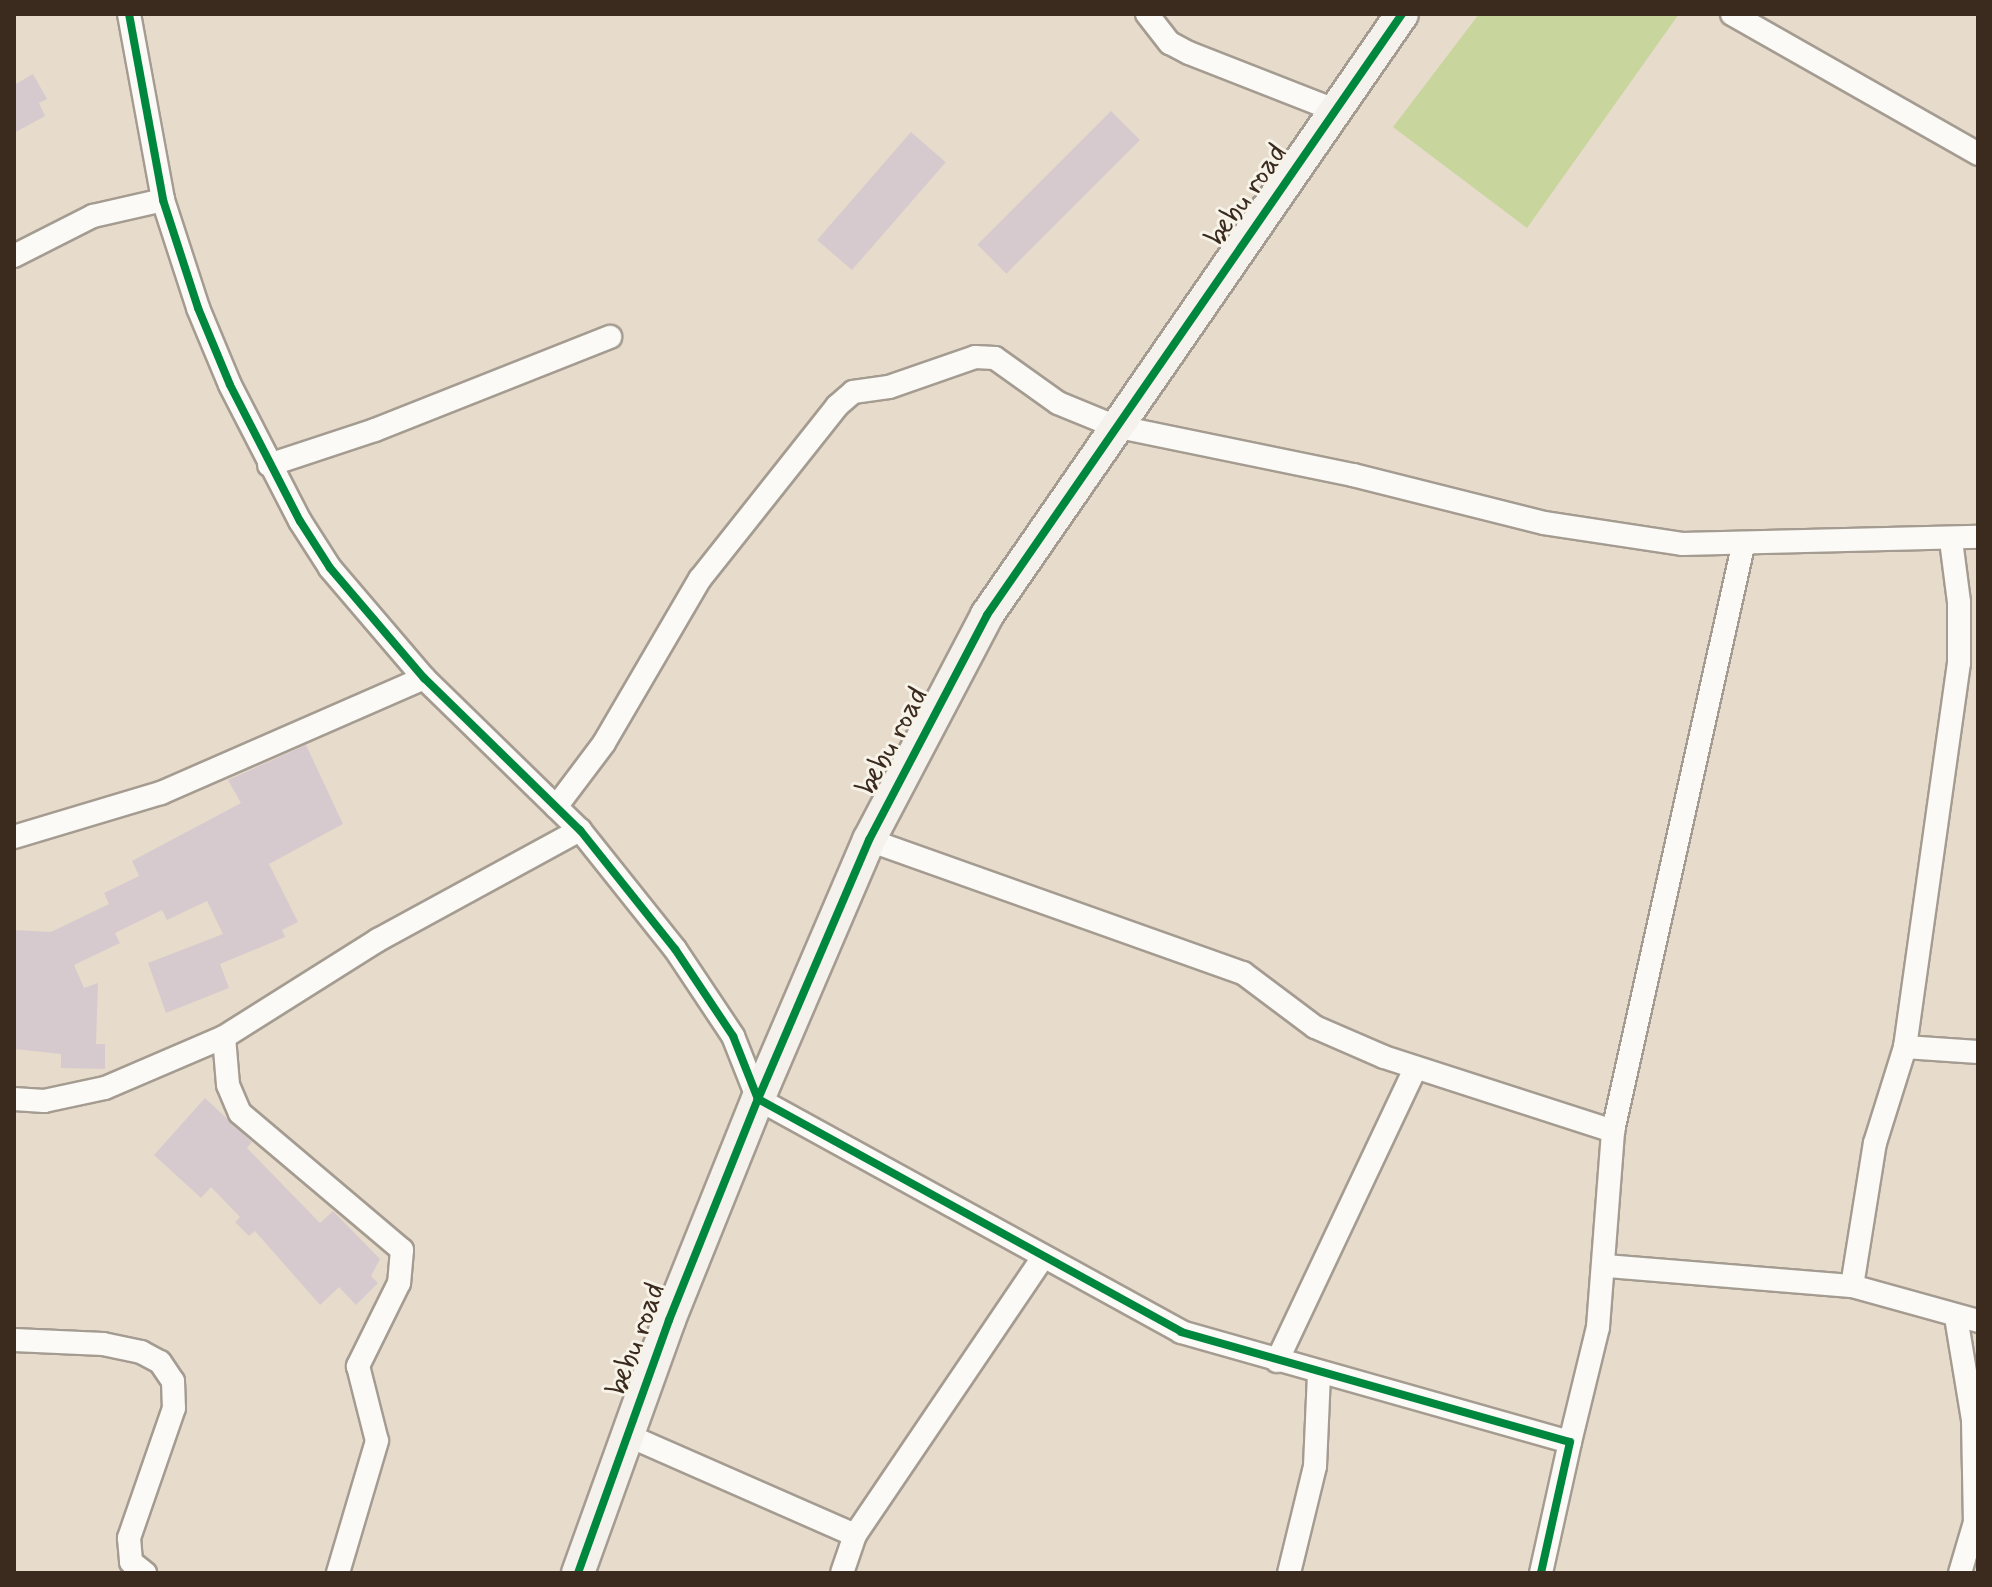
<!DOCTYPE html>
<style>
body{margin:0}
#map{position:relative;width:1992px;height:1587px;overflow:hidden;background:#e7dbcb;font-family:Mynerve,sans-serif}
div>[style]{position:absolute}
.green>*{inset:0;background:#c8d69e}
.building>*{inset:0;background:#d7cace;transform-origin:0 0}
.roads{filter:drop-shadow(2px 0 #a59c91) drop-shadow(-2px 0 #a59c91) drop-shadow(0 2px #a59c91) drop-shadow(0 -2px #a59c91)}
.street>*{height:22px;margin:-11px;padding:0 11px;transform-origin:11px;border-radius:11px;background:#fbfaf7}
.secondary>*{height:32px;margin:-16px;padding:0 16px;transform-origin:16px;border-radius:16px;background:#f5f1ec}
.cycleway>*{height:8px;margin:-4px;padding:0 4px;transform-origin:4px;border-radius:4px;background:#00873e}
span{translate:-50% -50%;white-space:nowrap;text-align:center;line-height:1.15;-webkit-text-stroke:6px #f7f3e8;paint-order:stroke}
.street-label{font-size:30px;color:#3b2a1e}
.frame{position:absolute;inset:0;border:16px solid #3b2a1e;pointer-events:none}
</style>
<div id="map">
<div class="green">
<div style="clip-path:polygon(1479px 14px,1679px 14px,1527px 228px,1393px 127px)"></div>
</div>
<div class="building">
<div style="clip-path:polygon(33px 74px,47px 99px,39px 103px,45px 116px,14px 133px,14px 85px)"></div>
<div style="left:1111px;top:111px;width:41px;height:189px;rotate:45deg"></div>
<div style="left:911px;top:132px;width:46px;height:143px;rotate:41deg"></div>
<div style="clip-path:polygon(306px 745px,343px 824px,269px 864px,298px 922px,282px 930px,285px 937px,220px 964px,229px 988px,166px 1013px,148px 963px,223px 934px,207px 901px,167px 920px,162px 910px,115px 933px,120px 943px,74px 965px,84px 988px,98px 983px,96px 1044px,105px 1044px,105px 1069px,61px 1068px,61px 1054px,14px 1049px,14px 930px,51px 932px,109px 904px,104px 893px,139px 876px,132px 861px,241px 803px,228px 780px)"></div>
<div style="clip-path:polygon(205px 1098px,252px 1142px,247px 1148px,320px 1223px,333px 1211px,380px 1259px,371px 1276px,378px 1283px,356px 1305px,339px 1287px,320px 1305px,255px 1231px,249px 1236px,235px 1222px,240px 1217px,211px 1187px,201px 1198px,154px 1155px)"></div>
</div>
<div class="roads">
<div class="street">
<div style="left:129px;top:14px;width:189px;rotate:79.6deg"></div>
<div style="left:163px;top:200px;width:114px;rotate:72deg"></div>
<div style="left:198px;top:308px;width:83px;rotate:67.4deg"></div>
<div style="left:230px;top:385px;width:153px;rotate:62.8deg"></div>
<div style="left:300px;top:521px;width:56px;rotate:57.4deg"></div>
<div style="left:330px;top:568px;width:145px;rotate:49.5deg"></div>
<div style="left:424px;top:678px;width:218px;rotate:44.3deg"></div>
<div style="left:580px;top:830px;width:152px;rotate:51.4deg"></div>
<div style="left:675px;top:949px;width:105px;rotate:56.3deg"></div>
<div style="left:733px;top:1036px;width:68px;rotate:68.4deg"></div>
<div style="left:758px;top:1099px;width:483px;rotate:28.8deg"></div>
<div style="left:1181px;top:1332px;width:404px;rotate:15.8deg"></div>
<div style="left:1570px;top:1442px;width:134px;rotate:102.5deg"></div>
<div style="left:1147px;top:14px;width:37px;rotate:52deg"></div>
<div style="left:1170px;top:43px;width:21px;rotate:28deg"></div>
<div style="left:1189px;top:53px;width:159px;rotate:21.4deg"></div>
<div style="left:1732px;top:14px;width:283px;rotate:29.6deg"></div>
<div style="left:14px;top:256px;width:89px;rotate:-26.9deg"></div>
<div style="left:93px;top:216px;width:72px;rotate:-12.9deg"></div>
<div style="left:269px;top:465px;width:112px;rotate:-18.3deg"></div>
<div style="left:375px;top:430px;width:253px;rotate:-21.6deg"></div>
<div style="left:556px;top:807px;width:80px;rotate:-53.1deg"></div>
<div style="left:604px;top:743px;width:190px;rotate:-59.7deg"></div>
<div style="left:700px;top:579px;width:221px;rotate:-51.6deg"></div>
<div style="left:837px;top:406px;width:21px;rotate:-41deg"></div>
<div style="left:853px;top:392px;width:36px;rotate:-8deg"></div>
<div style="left:889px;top:387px;width:91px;rotate:-19.2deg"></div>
<div style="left:975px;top:357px;width:20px;rotate:3deg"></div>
<div style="left:995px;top:358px;width:77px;rotate:35.5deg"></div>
<div style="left:1058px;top:403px;width:61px;rotate:22.3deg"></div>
<div style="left:1114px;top:426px;width:244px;rotate:11.6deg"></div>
<div style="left:1353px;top:475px;width:197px;rotate:14.1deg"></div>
<div style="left:1544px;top:523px;width:141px;rotate:8.6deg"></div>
<div style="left:1683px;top:544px;width:295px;rotate:-1.4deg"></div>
<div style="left:14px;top:837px;width:153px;rotate:-16.7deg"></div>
<div style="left:161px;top:793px;width:287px;rotate:-23.6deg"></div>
<div style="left:869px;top:840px;width:397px;rotate:19.6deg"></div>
<div style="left:1243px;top:973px;width:90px;rotate:36.9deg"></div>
<div style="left:1315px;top:1027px;width:75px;rotate:23.5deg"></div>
<div style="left:1384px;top:1057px;width:241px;rotate:17.9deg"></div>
<div style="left:224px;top:1037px;width:48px;rotate:85.2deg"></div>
<div style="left:228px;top:1085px;width:30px;rotate:67deg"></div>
<div style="left:240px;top:1113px;width:212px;rotate:40.2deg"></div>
<div style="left:402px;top:1250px;width:33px;rotate:95deg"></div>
<div style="left:399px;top:1283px;width:93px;rotate:116.3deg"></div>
<div style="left:358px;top:1366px;width:77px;rotate:75.8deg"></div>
<div style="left:377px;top:1441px;width:138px;rotate:106.5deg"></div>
<div style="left:1905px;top:1047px;width:73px;rotate:3.9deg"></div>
<div style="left:14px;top:1099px;width:30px;rotate:4deg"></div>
<div style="left:44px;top:1101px;width:62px;rotate:-12deg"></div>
<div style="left:105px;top:1088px;width:129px;rotate:-23.2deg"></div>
<div style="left:224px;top:1037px;width:182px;rotate:-32.2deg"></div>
<div style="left:378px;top:940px;width:230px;rotate:-28.6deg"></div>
<div style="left:1607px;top:1266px;width:246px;rotate:4.7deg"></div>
<div style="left:1852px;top:1286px;width:131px;rotate:15.5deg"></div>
<div style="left:1852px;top:1286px;width:145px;rotate:-80.9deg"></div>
<div style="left:1875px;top:1143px;width:101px;rotate:-72.6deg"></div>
<div style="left:1905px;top:1047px;width:388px;rotate:-82deg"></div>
<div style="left:1959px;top:663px;width:61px;rotate:-90deg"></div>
<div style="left:1959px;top:602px;width:63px;rotate:-97.4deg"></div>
<div style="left:1956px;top:1317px;width:104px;rotate:80.6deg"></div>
<div style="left:1973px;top:1420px;width:102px;rotate:88.9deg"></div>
<div style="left:1975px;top:1522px;width:53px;rotate:106.4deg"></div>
<div style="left:14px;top:1340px;width:89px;rotate:2.6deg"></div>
<div style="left:103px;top:1344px;width:39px;rotate:12deg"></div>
<div style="left:141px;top:1352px;width:21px;rotate:28deg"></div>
<div style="left:160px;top:1362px;width:23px;rotate:56deg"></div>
<div style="left:173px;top:1381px;width:27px;rotate:88deg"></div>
<div style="left:174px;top:1408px;width:138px;rotate:109.1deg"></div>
<div style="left:129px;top:1538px;width:24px;rotate:85deg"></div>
<div style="left:131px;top:1562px;width:18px;rotate:38deg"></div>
<div style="left:1277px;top:1361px;width:323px;rotate:-64.7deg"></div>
<div style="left:627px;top:1435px;width:249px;rotate:23.7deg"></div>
<div style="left:855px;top:1535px;width:40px;rotate:108.9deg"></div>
<div style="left:1570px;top:1442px;width:118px;rotate:-76.3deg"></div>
<div style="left:1598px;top:1327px;width:197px;rotate:-85.6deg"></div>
<div style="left:1613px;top:1131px;width:599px;rotate:-77.47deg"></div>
<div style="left:855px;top:1535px;width:333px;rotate:-55.9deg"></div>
<div style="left:1289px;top:1573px;width:110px;rotate:-76.3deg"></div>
<div style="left:1315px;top:1466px;width:93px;rotate:-87.5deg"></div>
</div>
<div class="secondary">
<div style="left:578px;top:1573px;width:269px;rotate:-70.2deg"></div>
<div style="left:669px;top:1320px;width:238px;rotate:-68.1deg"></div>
<div style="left:758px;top:1099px;width:282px;rotate:-66.8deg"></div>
<div style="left:869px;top:840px;width:254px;rotate:-62.3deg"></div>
<div style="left:987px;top:615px;width:730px;rotate:-55.37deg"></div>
</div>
</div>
<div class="cycleway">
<div style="left:129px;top:14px;width:189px;rotate:79.6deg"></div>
<div style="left:163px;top:200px;width:114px;rotate:72deg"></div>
<div style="left:198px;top:308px;width:83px;rotate:67.4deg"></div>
<div style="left:230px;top:385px;width:153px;rotate:62.8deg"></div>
<div style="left:300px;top:521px;width:56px;rotate:57.4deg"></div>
<div style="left:330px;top:568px;width:145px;rotate:49.5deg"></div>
<div style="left:424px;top:678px;width:218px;rotate:44.3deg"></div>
<div style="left:580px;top:830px;width:152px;rotate:51.4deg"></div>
<div style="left:675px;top:949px;width:105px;rotate:56.3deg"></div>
<div style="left:733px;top:1036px;width:68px;rotate:68.4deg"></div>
<div style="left:758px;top:1099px;width:483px;rotate:28.8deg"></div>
<div style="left:1181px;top:1332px;width:404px;rotate:15.8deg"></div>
<div style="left:1570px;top:1442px;width:134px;rotate:102.5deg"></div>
<div style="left:578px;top:1573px;width:269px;rotate:-70.2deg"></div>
<div style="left:669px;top:1320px;width:238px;rotate:-68.1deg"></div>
<div style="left:758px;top:1099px;width:282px;rotate:-66.8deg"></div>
<div style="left:869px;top:840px;width:254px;rotate:-62.3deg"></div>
<div style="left:987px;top:615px;width:730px;rotate:-55.37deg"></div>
</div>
<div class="street-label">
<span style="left:1247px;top:196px;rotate:-55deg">bebu road</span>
<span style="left:893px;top:742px;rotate:-62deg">bebu road</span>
<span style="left:637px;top:1340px;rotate:-70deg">bebu road</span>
</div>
<div class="frame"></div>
</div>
